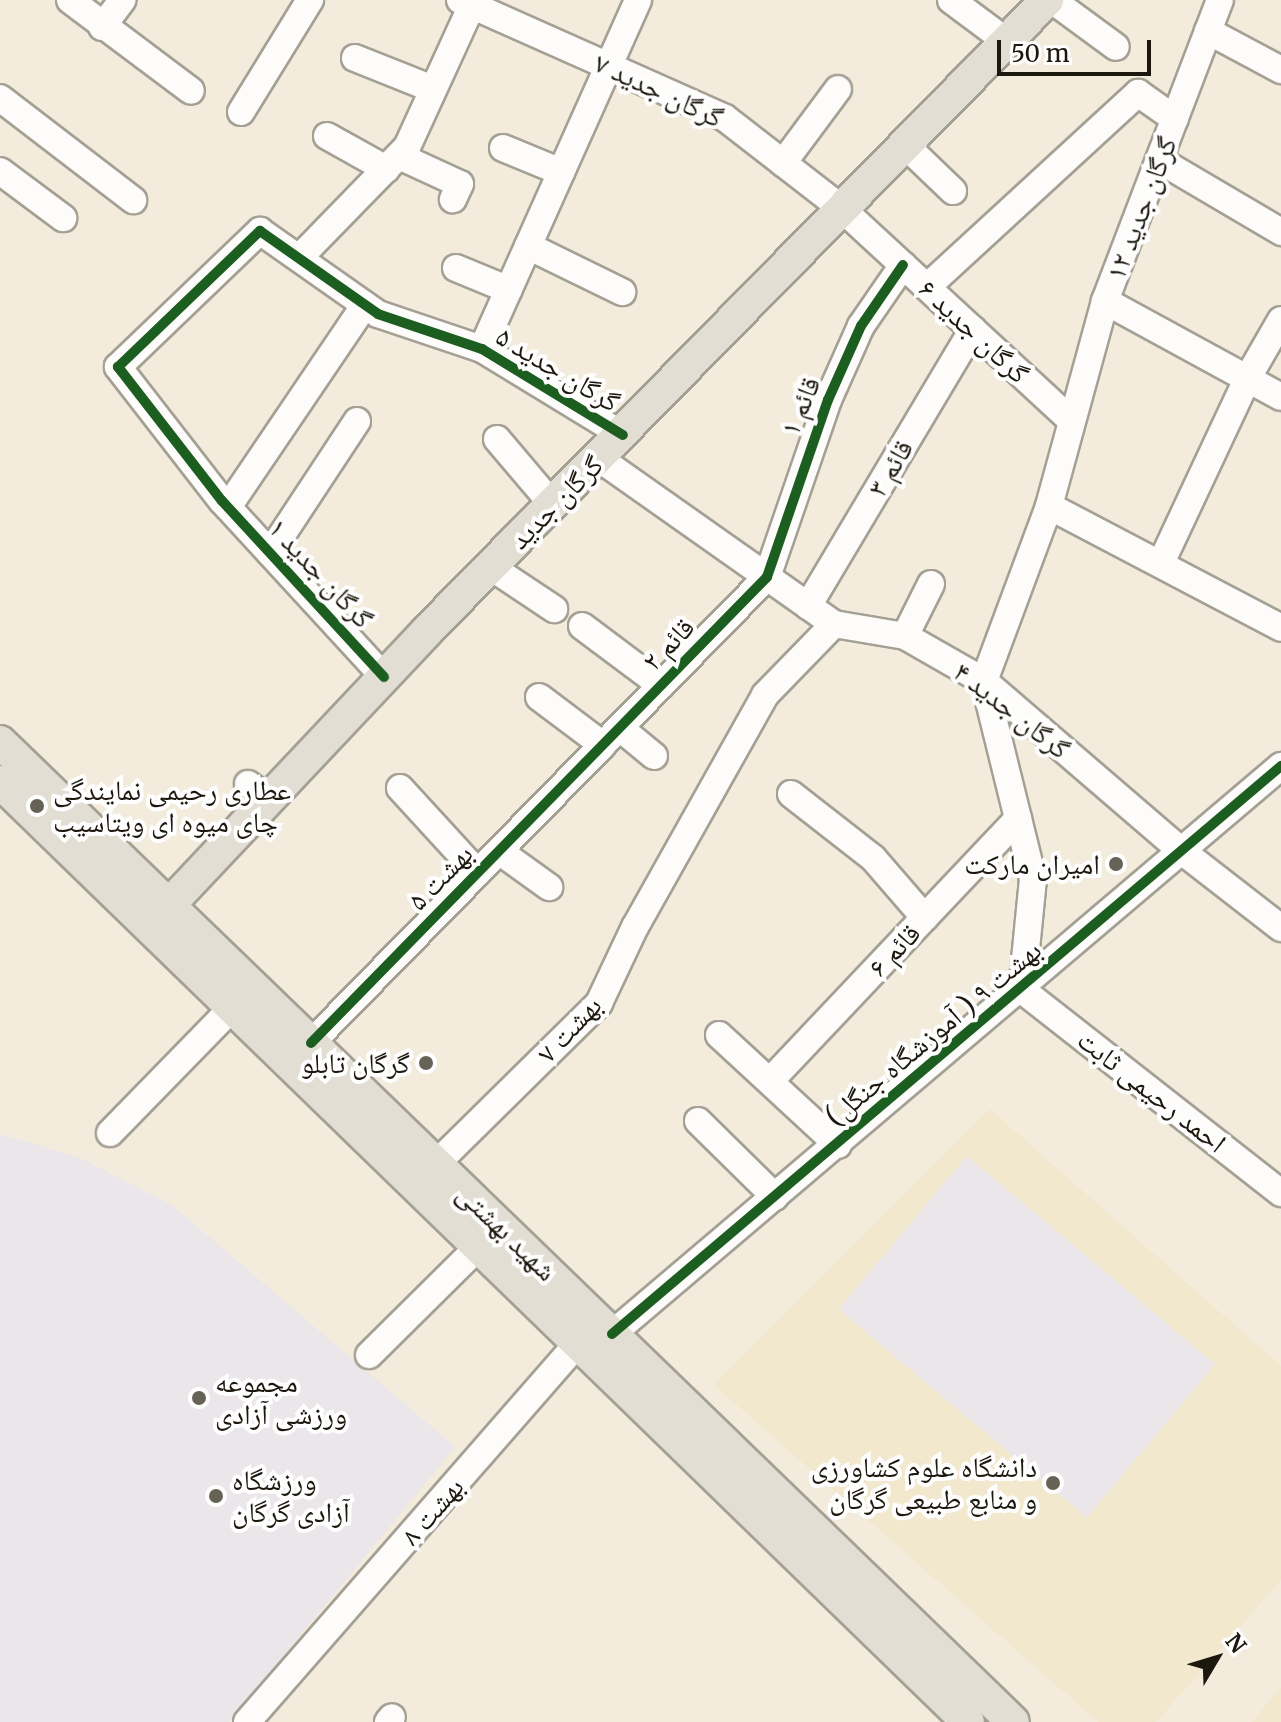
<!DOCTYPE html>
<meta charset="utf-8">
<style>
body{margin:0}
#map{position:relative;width:1281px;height:1722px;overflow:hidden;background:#f3ecdd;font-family:Merriweather,"Noto Naskh Arabic",serif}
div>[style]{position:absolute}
.built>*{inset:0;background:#f2e8ce}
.green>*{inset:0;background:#eae6ea;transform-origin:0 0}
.roads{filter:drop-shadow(2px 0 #a4a094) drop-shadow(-2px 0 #a4a094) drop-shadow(0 2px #a4a094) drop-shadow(0 -2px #a4a094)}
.minor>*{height:26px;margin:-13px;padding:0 13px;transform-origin:13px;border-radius:13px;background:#fdfcfa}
.major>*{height:32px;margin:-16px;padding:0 16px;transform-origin:16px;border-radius:16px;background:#e2ded3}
.cycleway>*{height:10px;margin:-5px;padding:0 5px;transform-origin:5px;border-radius:5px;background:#1b5e20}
.dots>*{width:22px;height:22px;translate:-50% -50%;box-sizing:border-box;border:4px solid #fefefe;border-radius:50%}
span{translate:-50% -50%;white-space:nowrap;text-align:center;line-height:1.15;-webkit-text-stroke:8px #fefefe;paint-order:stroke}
.street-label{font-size:28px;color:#1c180e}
.poi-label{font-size:28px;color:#1c180e}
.left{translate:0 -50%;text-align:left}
.right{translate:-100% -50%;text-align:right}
.north{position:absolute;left:1177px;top:1618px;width:80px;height:80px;-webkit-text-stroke:6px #fefefe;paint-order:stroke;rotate:52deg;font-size:22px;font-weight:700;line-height:32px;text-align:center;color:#1c180e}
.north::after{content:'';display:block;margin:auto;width:28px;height:36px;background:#1c180e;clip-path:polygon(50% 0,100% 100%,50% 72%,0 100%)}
.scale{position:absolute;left:997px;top:40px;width:154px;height:36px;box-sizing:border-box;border:4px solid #1c180e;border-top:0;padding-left:10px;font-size:24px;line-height:28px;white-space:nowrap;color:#1c180e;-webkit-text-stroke:6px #fefefe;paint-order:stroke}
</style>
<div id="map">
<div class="built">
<div style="clip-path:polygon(990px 1109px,1281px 1366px,1281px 1580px,1156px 1722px,1098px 1722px,714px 1385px)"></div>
<div style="clip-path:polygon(1281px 1687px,1281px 1722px,1252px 1722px)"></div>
</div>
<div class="green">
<div style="clip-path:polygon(0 1134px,78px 1157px,172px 1205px,455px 1447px,229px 1722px,0 1722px)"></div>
<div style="left:967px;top:1156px;width:324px;height:200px;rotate:40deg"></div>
</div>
<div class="roads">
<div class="minor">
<div style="left:70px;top:0;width:151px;rotate:36.9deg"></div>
<div style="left:460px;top:0;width:290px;rotate:24deg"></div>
<div style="left:725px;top:118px;width:147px;rotate:37.8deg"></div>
<div style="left:841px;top:208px;width:314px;rotate:42.7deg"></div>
<div style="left:951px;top:0;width:69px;rotate:36.7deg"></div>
<div style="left:1052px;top:0;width:79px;rotate:36.3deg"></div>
<div style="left:102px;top:27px;width:34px;rotate:-53deg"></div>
<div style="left:1208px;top:31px;width:83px;rotate:28.1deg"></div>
<div style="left:355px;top:58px;width:84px;rotate:21.7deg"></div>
<div style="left:0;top:98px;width:168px;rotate:37.5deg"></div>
<div style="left:241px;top:112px;width:132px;rotate:-58.4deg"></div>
<div style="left:327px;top:136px;width:68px;rotate:29.2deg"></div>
<div style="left:904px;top:144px;width:68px;rotate:43.8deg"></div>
<div style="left:503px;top:148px;width:63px;rotate:22.5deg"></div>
<div style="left:399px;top:156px;width:67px;rotate:24.7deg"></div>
<div style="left:460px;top:184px;width:17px;rotate:115deg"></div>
<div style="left:1159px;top:160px;width:142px;rotate:30.5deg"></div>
<div style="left:783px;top:163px;width:92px;rotate:-53.4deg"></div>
<div style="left:0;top:171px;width:79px;rotate:36.7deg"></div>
<div style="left:528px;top:246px;width:105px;rotate:26.1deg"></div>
<div style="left:300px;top:257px;width:153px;rotate:-45.8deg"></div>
<div style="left:407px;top:147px;width:156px;rotate:-65.4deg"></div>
<div style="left:456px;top:268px;width:57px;rotate:22.5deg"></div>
<div style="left:927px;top:287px;width:287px;rotate:-42.6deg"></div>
<div style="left:1138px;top:93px;width:45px;rotate:35.1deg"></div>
<div style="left:1105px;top:301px;width:200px;rotate:28.6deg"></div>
<div style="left:482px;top:349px;width:382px;rotate:-65.9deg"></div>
<div style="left:497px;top:439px;width:87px;rotate:49.7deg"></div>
<div style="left:600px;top:459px;width:286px;rotate:35.2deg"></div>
<div style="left:834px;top:624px;width:72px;rotate:9.6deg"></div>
<div style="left:905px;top:636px;width:91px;rotate:29.7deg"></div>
<div style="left:984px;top:681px;width:262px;rotate:40.7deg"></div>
<div style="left:1183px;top:852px;width:124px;rotate:37.8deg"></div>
<div style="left:1049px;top:506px;width:262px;rotate:27.7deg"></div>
<div style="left:228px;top:507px;width:244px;rotate:-55.9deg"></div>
<div style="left:270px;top:553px;width:158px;rotate:-56.6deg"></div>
<div style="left:1161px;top:563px;width:203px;rotate:-64.9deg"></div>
<div style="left:1247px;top:379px;width:68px;rotate:-60deg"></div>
<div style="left:491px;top:567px;width:76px;rotate:33.7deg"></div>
<div style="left:808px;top:606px;width:322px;rotate:-59.2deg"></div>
<div style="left:582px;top:626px;width:99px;rotate:36.8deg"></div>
<div style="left:905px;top:636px;width:58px;rotate:-63.4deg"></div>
<div style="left:384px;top:677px;width:239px;rotate:-132.6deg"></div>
<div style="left:222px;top:501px;width:170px;rotate:-127.8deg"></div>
<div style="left:118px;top:367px;width:197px;rotate:-43.8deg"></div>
<div style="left:260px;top:231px;width:144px;rotate:35.1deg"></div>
<div style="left:378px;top:314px;width:110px;rotate:18.6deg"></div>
<div style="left:482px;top:349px;width:165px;rotate:31.4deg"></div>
<div style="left:984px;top:681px;width:187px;rotate:-69.6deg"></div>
<div style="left:1049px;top:506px;width:213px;rotate:-74.7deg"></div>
<div style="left:1105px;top:301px;width:322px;rotate:-69.1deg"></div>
<div style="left:984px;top:681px;width:204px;rotate:76.1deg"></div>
<div style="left:1033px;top:879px;width:112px;rotate:95.7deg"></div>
<div style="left:1022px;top:990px;width:329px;rotate:38.1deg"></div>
<div style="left:539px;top:697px;width:80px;rotate:36.9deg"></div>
<div style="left:620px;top:728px;width:44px;rotate:39.5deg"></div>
<div style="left:248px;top:784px;width:26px;rotate:37deg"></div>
<div style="left:400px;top:788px;width:115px;rotate:47.5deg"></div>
<div style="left:791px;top:794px;width:104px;rotate:38deg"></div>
<div style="left:873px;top:858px;width:79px;rotate:49.1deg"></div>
<div style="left:499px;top:851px;width:62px;rotate:35.8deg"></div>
<div style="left:719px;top:1035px;width:162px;rotate:42.7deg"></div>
<div style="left:311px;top:1043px;width:652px;rotate:-45.62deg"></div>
<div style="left:767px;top:577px;width:187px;rotate:-71deg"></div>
<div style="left:828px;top:400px;width:81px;rotate:-66deg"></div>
<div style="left:861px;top:326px;width:74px;rotate:-55.5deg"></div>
<div style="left:770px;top:1081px;width:361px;rotate:-46.6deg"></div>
<div style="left:698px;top:1121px;width:108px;rotate:44.6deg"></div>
<div style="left:110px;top:1133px;width:175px;rotate:-45.7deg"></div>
<div style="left:436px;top:1164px;width:229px;rotate:-44.6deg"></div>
<div style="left:599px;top:1003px;width:84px;rotate:-64.7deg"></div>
<div style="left:635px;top:927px;width:266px;rotate:-60.7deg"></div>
<div style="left:765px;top:695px;width:99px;rotate:-45.8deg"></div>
<div style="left:612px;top:1334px;width:878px;rotate:-40.33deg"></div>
<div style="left:369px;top:1355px;width:153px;rotate:-44.7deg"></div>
<div style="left:247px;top:1722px;width:502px;rotate:-48.88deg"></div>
<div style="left:388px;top:1722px;width:6px;rotate:-51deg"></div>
</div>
<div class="major">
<div style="left:0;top:742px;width:1409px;rotate:44.05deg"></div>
<div style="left:0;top:782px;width:1349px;rotate:44.16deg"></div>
<div style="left:169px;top:905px;width:376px;rotate:-46.7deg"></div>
<div style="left:427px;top:631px;width:885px;rotate:-45.5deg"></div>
</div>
</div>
<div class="cycleway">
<div style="left:384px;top:677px;width:239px;rotate:-132.6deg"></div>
<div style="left:222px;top:501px;width:170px;rotate:-127.8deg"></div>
<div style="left:118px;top:367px;width:197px;rotate:-43.8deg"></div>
<div style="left:260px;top:231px;width:144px;rotate:35.1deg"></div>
<div style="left:378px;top:314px;width:110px;rotate:18.6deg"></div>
<div style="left:482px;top:349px;width:165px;rotate:31.4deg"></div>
<div style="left:311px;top:1043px;width:652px;rotate:-45.62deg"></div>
<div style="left:767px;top:577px;width:187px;rotate:-71deg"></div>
<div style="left:828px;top:400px;width:81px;rotate:-66deg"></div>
<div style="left:861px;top:326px;width:74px;rotate:-55.5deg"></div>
<div style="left:612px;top:1334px;width:878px;rotate:-40.33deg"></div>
</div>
<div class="dots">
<div style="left:37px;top:806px;background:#676256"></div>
<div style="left:1116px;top:864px;background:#676256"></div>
<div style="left:426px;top:1063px;background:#676256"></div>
<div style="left:199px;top:1398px;background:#676256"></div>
<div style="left:1053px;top:1483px;background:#676256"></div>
<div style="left:216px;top:1496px;background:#676256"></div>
</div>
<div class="street-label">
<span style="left:659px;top:90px;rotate:25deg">گرگان جدید ۷</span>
<span style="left:1141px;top:208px;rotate:-69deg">گرگان جدید ۱۲</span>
<span style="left:974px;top:331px;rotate:43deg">گرگان جدید ۶</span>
<span style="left:558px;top:369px;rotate:31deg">گرگان جدید ۵</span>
<span style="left:800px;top:406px;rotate:-67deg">۱ قائم</span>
<span style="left:890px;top:468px;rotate:-59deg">۳ قائم</span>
<span style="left:556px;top:502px;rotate:-45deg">گرگان جدید</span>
<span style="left:321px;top:573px;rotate:47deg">گرگان جدید ۱</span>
<span style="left:668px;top:644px;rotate:-46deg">۲ قائم</span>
<span style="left:1012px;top:710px;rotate:38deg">گرگان جدید ۴</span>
<span style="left:440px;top:877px;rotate:-46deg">بهشت ۵</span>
<span style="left:894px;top:950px;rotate:-46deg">قائم ۶</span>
<span style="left:569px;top:1029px;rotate:-47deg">بهشت ۷</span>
<span style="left:933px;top:1033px;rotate:-40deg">بهشت ۹ ( آموزشگاه جنگل)</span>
<span style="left:1152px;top:1091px;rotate:38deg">احمد رحیمی ثابت</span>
<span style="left:507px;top:1232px;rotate:44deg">شهید بهشتی</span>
<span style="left:432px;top:1511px;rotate:-49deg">۸ بهشت</span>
</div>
<div class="poi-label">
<span class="left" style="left:53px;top:806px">عطاری رحیمی نمایندگی<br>چای میوه ای ویتاسیب</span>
<span class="right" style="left:1100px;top:864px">امیران مارکت</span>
<span class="right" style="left:410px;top:1063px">گرگان تابلو</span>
<span class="left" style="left:215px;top:1398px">مجموعه<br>ورزشی آزادی</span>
<span class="right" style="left:1037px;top:1483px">دانشگاه علوم کشاورزی<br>و منابع طبیعی گرگان</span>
<span class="left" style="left:232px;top:1496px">ورزشگاه<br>آزادی گرگان</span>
</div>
<div class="north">N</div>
<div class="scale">50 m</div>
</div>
